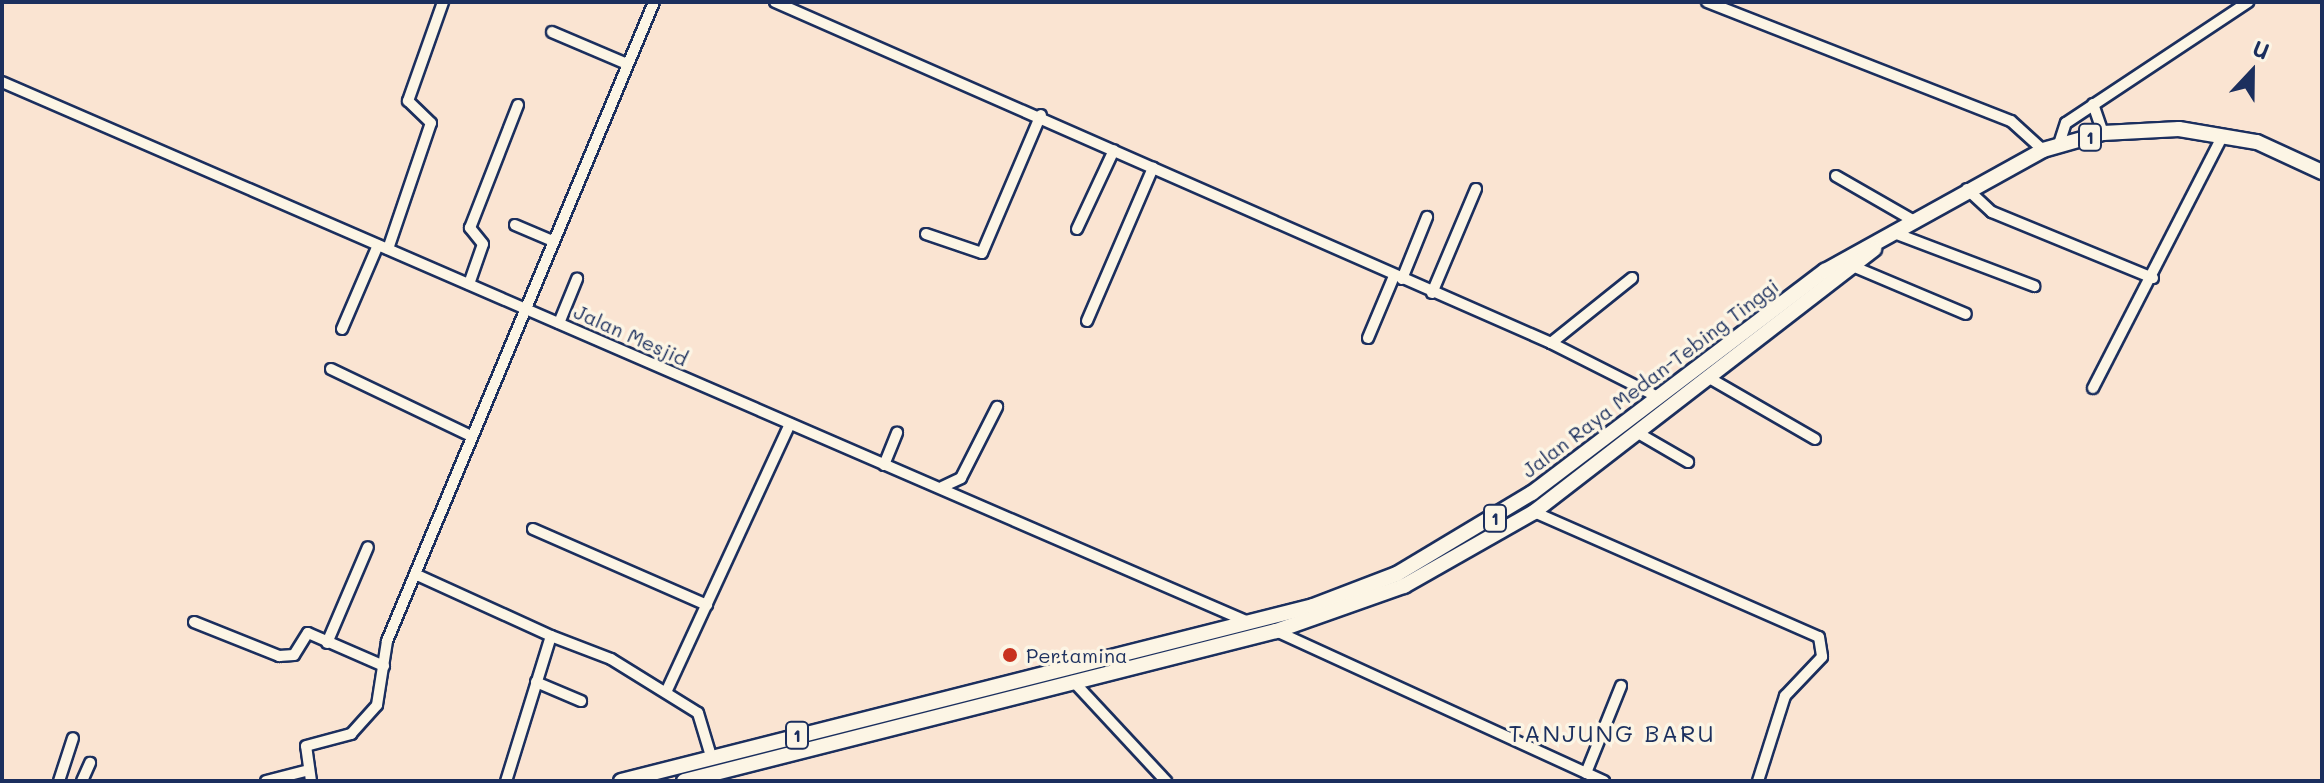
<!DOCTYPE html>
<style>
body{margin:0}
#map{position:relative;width:2324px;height:783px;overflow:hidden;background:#fae4d2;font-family:Mali,sans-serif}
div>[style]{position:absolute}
.roads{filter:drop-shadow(2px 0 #1b2f5e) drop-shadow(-2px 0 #1b2f5e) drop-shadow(0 2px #1b2f5e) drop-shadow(0 -2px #1b2f5e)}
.minor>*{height:10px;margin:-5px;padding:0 5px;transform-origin:5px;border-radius:5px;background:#fcf5e5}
.highway>*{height:14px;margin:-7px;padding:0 7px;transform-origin:7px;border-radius:7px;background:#fcf5e5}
.dots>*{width:22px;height:22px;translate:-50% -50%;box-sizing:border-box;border:4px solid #fcf5e5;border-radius:50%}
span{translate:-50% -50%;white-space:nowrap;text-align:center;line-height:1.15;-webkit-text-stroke:7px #fcf5e5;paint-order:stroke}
.shield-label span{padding:2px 6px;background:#fcf5e5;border:2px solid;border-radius:6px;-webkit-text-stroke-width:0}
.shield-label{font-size:18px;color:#1b2f5e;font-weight:700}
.street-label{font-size:20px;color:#1b2f5e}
.poi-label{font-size:20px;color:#1b2f5e}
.left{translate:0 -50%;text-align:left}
.quarter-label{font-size:24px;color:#1b2f5e;letter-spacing:2px}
.frame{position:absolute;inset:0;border:4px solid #1b2f5e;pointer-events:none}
.north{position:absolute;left:2212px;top:32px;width:80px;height:80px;-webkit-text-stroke:6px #fcf5e5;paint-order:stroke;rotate:22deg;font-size:22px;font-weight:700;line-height:32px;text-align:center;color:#1b2f5e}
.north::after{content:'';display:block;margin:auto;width:28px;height:36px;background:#1b2f5e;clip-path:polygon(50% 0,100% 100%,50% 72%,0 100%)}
</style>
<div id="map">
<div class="roads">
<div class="minor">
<div style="left:775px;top:2px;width:848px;rotate:23.72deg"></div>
<div style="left:1551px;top:343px;width:120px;rotate:26.8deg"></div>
<div style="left:1707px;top:2px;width:326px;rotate:21.4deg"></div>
<div style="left:2011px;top:121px;width:43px;rotate:42.2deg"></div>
<div style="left:552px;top:32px;width:82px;rotate:23.1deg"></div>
<div style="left:2px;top:82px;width:1356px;rotate:23.43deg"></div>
<div style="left:2093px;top:104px;width:31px;rotate:71deg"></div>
<div style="left:2059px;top:144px;width:22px;rotate:-72deg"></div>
<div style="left:2066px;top:123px;width:219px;rotate:-33.6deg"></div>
<div style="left:1836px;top:176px;width:92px;rotate:29.9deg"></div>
<div style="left:1967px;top:189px;width:34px;rotate:43deg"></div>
<div style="left:1992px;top:212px;width:174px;rotate:22.3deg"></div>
<div style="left:515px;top:225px;width:39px;rotate:23deg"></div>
<div style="left:1077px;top:229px;width:87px;rotate:-64.9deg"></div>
<div style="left:926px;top:234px;width:59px;rotate:18.7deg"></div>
<div style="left:982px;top:253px;width:150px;rotate:-66.9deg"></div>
<div style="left:1897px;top:234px;width:147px;rotate:20.8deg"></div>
<div style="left:388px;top:249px;width:133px;rotate:-71.2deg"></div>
<div style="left:431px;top:123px;width:32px;rotate:-136deg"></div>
<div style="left:408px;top:101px;width:105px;rotate:-70.5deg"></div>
<div style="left:1857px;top:268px;width:118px;rotate:22.9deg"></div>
<div style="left:1402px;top:279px;width:67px;rotate:-68deg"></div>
<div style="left:469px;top:284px;width:42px;rotate:-70.7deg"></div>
<div style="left:483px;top:244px;width:21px;rotate:-129deg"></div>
<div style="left:470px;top:228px;width:132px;rotate:-68.7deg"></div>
<div style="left:1432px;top:293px;width:113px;rotate:-67.1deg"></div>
<div style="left:1087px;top:321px;width:167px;rotate:-66.7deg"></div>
<div style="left:559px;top:323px;width:48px;rotate:-67.8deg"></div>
<div style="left:342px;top:329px;width:91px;rotate:-66.8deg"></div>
<div style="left:1368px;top:338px;width:67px;rotate:-67.2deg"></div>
<div style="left:1551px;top:343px;width:104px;rotate:-38.7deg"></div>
<div style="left:331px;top:369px;width:153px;rotate:25.6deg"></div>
<div style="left:1711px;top:379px;width:120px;rotate:30deg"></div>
<div style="left:2093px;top:388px;width:284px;rotate:-62.8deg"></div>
<div style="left:1638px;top:433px;width:58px;rotate:30.1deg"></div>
<div style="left:884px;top:465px;width:35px;rotate:-68deg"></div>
<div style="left:942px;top:487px;width:21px;rotate:-25deg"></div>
<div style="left:961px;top:478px;width:80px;rotate:-63.1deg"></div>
<div style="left:1534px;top:512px;width:311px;rotate:23.7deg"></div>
<div style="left:1819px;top:637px;width:20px;rotate:81deg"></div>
<div style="left:1822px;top:657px;width:54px;rotate:133.5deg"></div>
<div style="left:1785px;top:696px;width:89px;rotate:107.6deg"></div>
<div style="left:533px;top:529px;width:190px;rotate:23.6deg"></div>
<div style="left:415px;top:574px;width:149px;rotate:24.5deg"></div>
<div style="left:551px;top:636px;width:152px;rotate:107.2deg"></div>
<div style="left:194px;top:622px;width:92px;rotate:21.8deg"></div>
<div style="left:279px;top:656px;width:15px;rotate:-4deg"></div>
<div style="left:294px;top:655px;width:26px;rotate:-58deg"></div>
<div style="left:308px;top:633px;width:83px;rotate:23.5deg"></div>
<div style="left:1276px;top:631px;width:361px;rotate:24.6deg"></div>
<div style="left:551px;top:636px;width:64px;rotate:21deg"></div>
<div style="left:611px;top:659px;width:102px;rotate:31.8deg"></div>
<div style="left:698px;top:713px;width:45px;rotate:73.2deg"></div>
<div style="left:327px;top:643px;width:104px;rotate:-66.9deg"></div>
<div style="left:1073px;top:681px;width:137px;rotate:47.1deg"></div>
<div style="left:536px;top:682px;width:49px;rotate:22.9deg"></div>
<div style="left:667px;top:690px;width:293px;rotate:-65.2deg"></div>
<div style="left:1586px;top:773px;width:94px;rotate:-68.1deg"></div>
<div style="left:59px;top:781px;width:45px;rotate:-72deg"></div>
<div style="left:82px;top:781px;width:20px;rotate:-66deg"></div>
<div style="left:266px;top:781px;width:44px;rotate:-14.3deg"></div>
<div style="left:311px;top:781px;width:35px;rotate:-98deg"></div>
<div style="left:306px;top:746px;width:47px;rotate:-14.9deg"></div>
<div style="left:351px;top:734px;width:39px;rotate:-48deg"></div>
<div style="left:377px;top:705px;width:65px;rotate:-81.1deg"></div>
<div style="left:387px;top:641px;width:693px;rotate:-67.32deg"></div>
</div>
<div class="highway">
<div style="left:621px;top:781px;width:714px;rotate:-14.19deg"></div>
<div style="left:1313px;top:606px;width:90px;rotate:-20.9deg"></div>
<div style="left:1397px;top:574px;width:157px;rotate:-31deg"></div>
<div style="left:1532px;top:493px;width:368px;rotate:-37.2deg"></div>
<div style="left:1825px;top:271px;width:249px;rotate:-29deg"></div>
<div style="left:2043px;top:150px;width:62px;rotate:-15.8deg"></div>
<div style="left:2103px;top:133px;width:76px;rotate:-3deg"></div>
<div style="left:2179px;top:129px;width:79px;rotate:9.5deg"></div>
<div style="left:2257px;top:142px;width:72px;rotate:24.8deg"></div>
<div style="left:684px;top:781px;width:611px;rotate:-14.22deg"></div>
<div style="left:1276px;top:631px;width:136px;rotate:-19.4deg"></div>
<div style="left:1404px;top:586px;width:150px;rotate:-29.6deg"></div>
<div style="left:1534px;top:512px;width:430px;rotate:-37.7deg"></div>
</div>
</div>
<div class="dots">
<div style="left:1010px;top:655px;background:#c8321e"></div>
</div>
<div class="shield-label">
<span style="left:2090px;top:137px">1</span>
<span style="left:1495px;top:518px">1</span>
<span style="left:797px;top:735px">1</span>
</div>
<div class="street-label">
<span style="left:631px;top:335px;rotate:24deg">Jalan Mesjid</span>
<span style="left:1650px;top:378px;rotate:-37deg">Jalan Raya Medan-Tebing Tinggi</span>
</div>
<div class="poi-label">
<span class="left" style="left:1026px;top:655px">Pertamina</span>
</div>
<div class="quarter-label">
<span style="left:1612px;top:733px">TANJUNG BARU</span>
</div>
<div class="frame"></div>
<div class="north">U</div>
</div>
